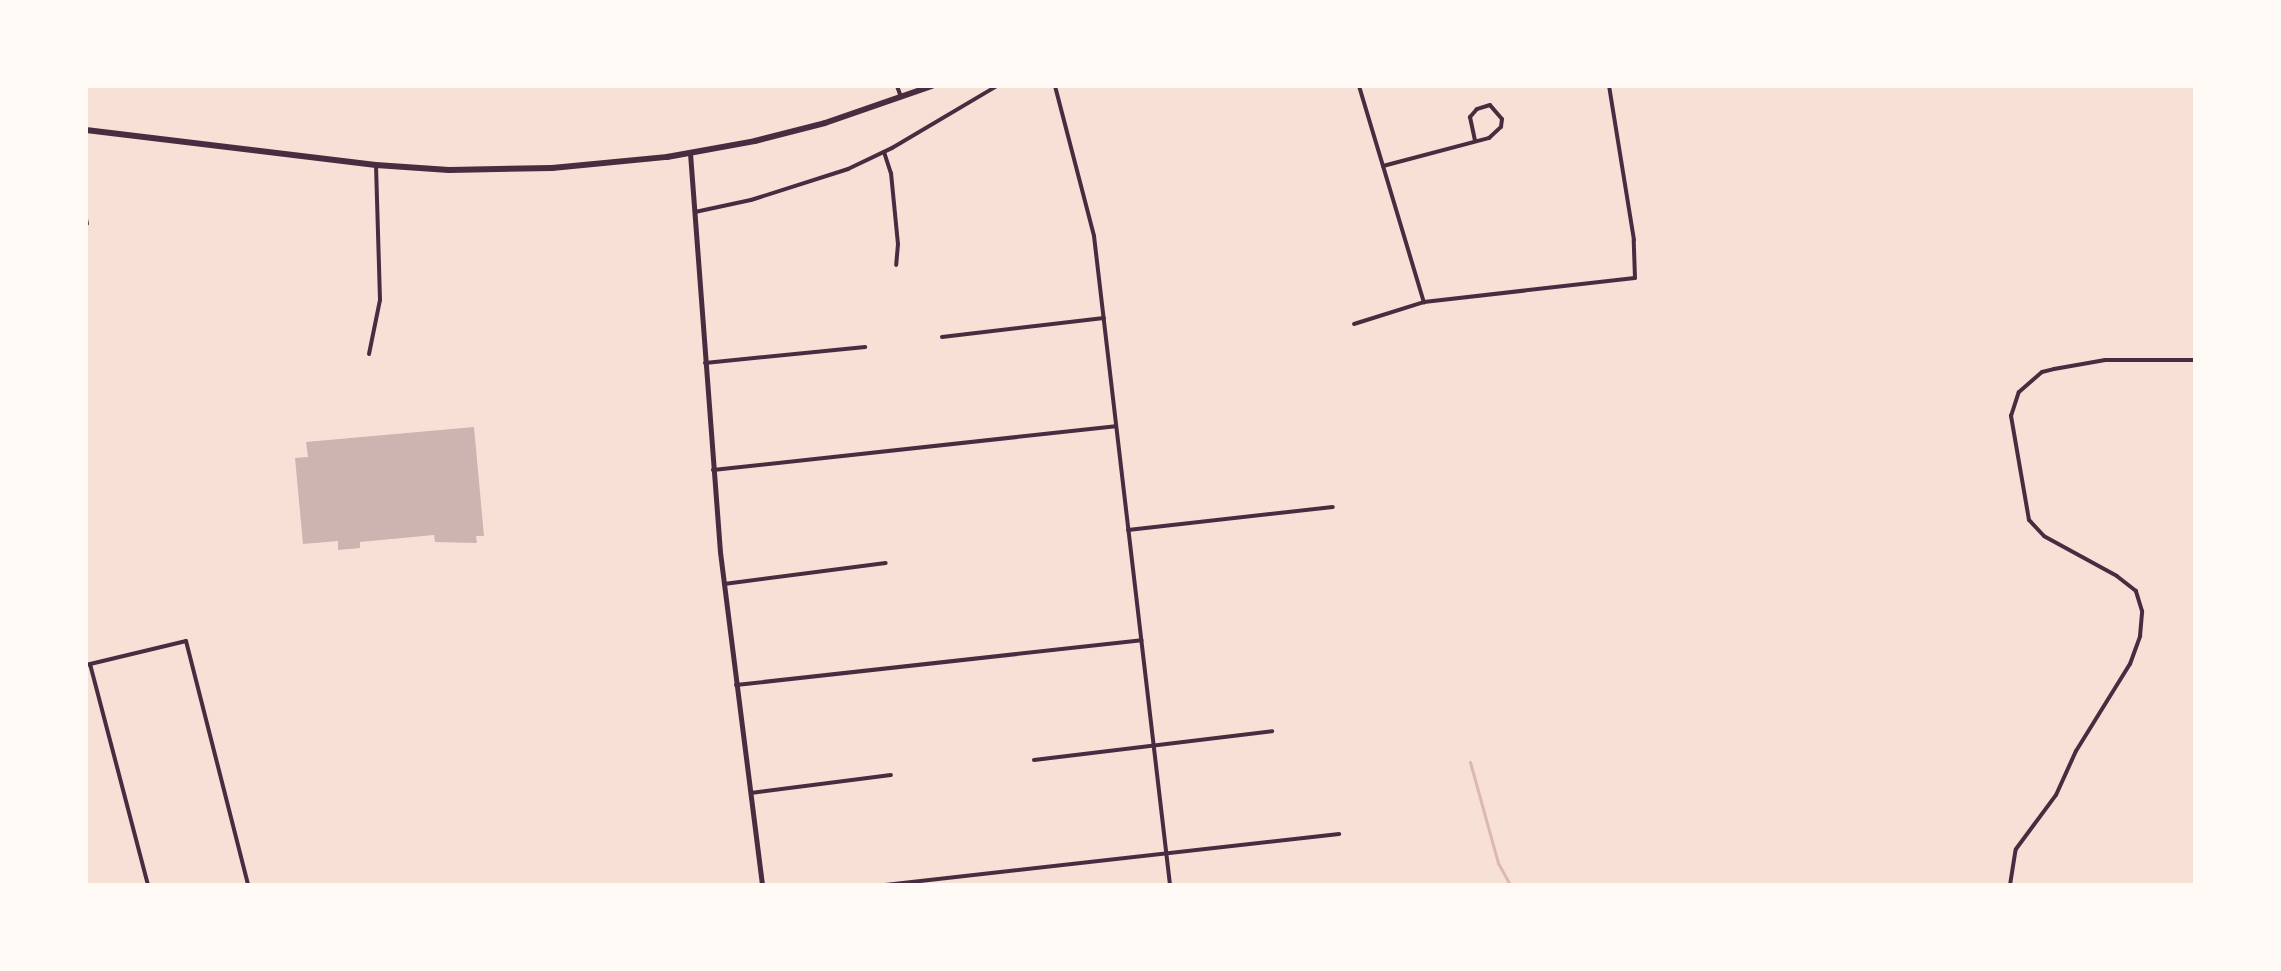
<!DOCTYPE html>
<style>
body{margin:0}
#map{position:relative;width:2281px;height:971px;overflow:hidden;background:#f7e1d7;font-family:Barlow,sans-serif}
div>[style]{position:absolute}
.stream>*{height:3px;margin:-1.5px;padding:0 1.5px;transform-origin:1.5px;border-radius:1.5px;background:#dcb8b0}
.building>*{inset:0;background:#ccb4b1}
.minor>*{height:4px;margin:-2px;padding:0 2px;transform-origin:2px;border-radius:2px;background:#4a2c40}
.tertiary>*{height:5px;margin:-2.5px;padding:0 2.5px;transform-origin:2.5px;border-radius:2.5px;background:#4a2c40}
.secondary>*{height:6px;margin:-3px;padding:0 3px;transform-origin:3px;border-radius:3px;background:#4a2c40}
span{translate:-50% -50%;white-space:nowrap;text-align:center;line-height:1.15;-webkit-text-stroke:6px #fffaf5;paint-order:stroke}
.frame{position:absolute;inset:0;border:88px solid #fffaf5;pointer-events:none}
</style>
<div id="map">
<div class="stream">
<div style="left:1470px;top:762px;width:105px;rotate:74.5deg"></div>
<div style="left:1498px;top:863px;width:25px;rotate:61deg"></div>
</div>
<div class="building">
<div style="clip-path:polygon(474px 427px,484px 536px,476px 536px,477px 543px,435px 542px,434px 535px,360px 542px,360px 548px,338px 550px,338px 541px,303px 544px,295px 458px,308px 457px,306px 442px)"></div>
</div>
<div class="minor">
<div style="left:897px;top:86px;width:12px;rotate:70deg"></div>
<div style="left:1055px;top:86px;width:155px;rotate:75.4deg"></div>
<div style="left:1094px;top:236px;width:653px;rotate:83.32deg"></div>
<div style="left:1359px;top:86px;width:226px;rotate:73.3deg"></div>
<div style="left:884px;top:152px;width:22px;rotate:72deg"></div>
<div style="left:891px;top:173px;width:71px;rotate:84.4deg"></div>
<div style="left:898px;top:244px;width:21px;rotate:95deg"></div>
<div style="left:1383px;top:166px;width:110px;rotate:-14.8deg"></div>
<div style="left:1489px;top:138px;width:16px;rotate:-43deg"></div>
<div style="left:1501px;top:127px;width:8px;rotate:-83deg"></div>
<div style="left:1502px;top:119px;width:18px;rotate:-131deg"></div>
<div style="left:1490px;top:105px;width:14px;rotate:163deg"></div>
<div style="left:1477px;top:109px;width:11px;rotate:131deg"></div>
<div style="left:1470px;top:117px;width:24px;rotate:78deg"></div>
<div style="left:695px;top:212px;width:57px;rotate:-12.1deg"></div>
<div style="left:751px;top:200px;width:102px;rotate:-17.7deg"></div>
<div style="left:848px;top:169px;width:49px;rotate:-25.5deg"></div>
<div style="left:892px;top:148px;width:122px;rotate:-30.6deg"></div>
<div style="left:86px;top:219px;width:5px;rotate:79deg"></div>
<div style="left:1354px;top:324px;width:73px;rotate:-17.4deg"></div>
<div style="left:1424px;top:302px;width:212px;rotate:-6.5deg"></div>
<div style="left:1635px;top:278px;width:38px;rotate:-92deg"></div>
<div style="left:1634px;top:240px;width:156px;rotate:-99.2deg"></div>
<div style="left:942px;top:337px;width:163px;rotate:-6.7deg"></div>
<div style="left:369px;top:354px;width:55px;rotate:-78.5deg"></div>
<div style="left:380px;top:300px;width:135px;rotate:-91.7deg"></div>
<div style="left:705px;top:363px;width:161px;rotate:-5.7deg"></div>
<div style="left:713px;top:470px;width:405px;rotate:-6.2deg"></div>
<div style="left:1128px;top:530px;width:206px;rotate:-6.4deg"></div>
<div style="left:724px;top:584px;width:163px;rotate:-7.4deg"></div>
<div style="left:90px;top:664px;width:228px;rotate:75.3deg"></div>
<div style="left:86px;top:665px;width:103px;rotate:-13.5deg"></div>
<div style="left:186px;top:641px;width:252px;rotate:75.7deg"></div>
<div style="left:736px;top:685px;width:408px;rotate:-6.3deg"></div>
<div style="left:1034px;top:760px;width:240px;rotate:-6.9deg"></div>
<div style="left:751px;top:793px;width:141px;rotate:-7.3deg"></div>
<div style="left:885px;top:885px;width:457px;rotate:-6.4deg"></div>
<div style="left:2010px;top:885px;width:36px;rotate:-81deg"></div>
<div style="left:2016px;top:849px;width:67px;rotate:-53.5deg"></div>
<div style="left:2056px;top:795px;width:48px;rotate:-65.6deg"></div>
<div style="left:2076px;top:751px;width:102px;rotate:-58.2deg"></div>
<div style="left:2130px;top:664px;width:30px;rotate:-70deg"></div>
<div style="left:2140px;top:636px;width:25px;rotate:-85deg"></div>
<div style="left:2142px;top:611px;width:21px;rotate:-107deg"></div>
<div style="left:2136px;top:591px;width:24px;rotate:-142deg"></div>
<div style="left:2117px;top:576px;width:83px;rotate:-151.3deg"></div>
<div style="left:2044px;top:536px;width:22px;rotate:-133deg"></div>
<div style="left:2029px;top:520px;width:106px;rotate:-99.8deg"></div>
<div style="left:2011px;top:416px;width:25px;rotate:-72deg"></div>
<div style="left:2019px;top:392px;width:30px;rotate:-41deg"></div>
<div style="left:2042px;top:372px;width:12px;rotate:-14deg"></div>
<div style="left:2054px;top:369px;width:52px;rotate:-10deg"></div>
<div style="left:2105px;top:360px;width:90px"></div>
</div>
<div class="tertiary">
<div style="left:690px;top:153px;width:400px;rotate:85.7deg"></div>
<div style="left:720px;top:552px;width:336px;rotate:82.8deg"></div>
</div>
<div class="secondary">
<div style="left:86px;top:130px;width:292px;rotate:6.9deg"></div>
<div style="left:376px;top:165px;width:73px;rotate:3.9deg"></div>
<div style="left:449px;top:170px;width:103px;rotate:-1.1deg"></div>
<div style="left:552px;top:168px;width:116px;rotate:-5.5deg"></div>
<div style="left:667px;top:157px;width:89px;rotate:-10.3deg"></div>
<div style="left:755px;top:141px;width:72px;rotate:-14.4deg"></div>
<div style="left:825px;top:123px;width:113px;rotate:-19.1deg"></div>
</div>
<div class="frame"></div>
</div>
